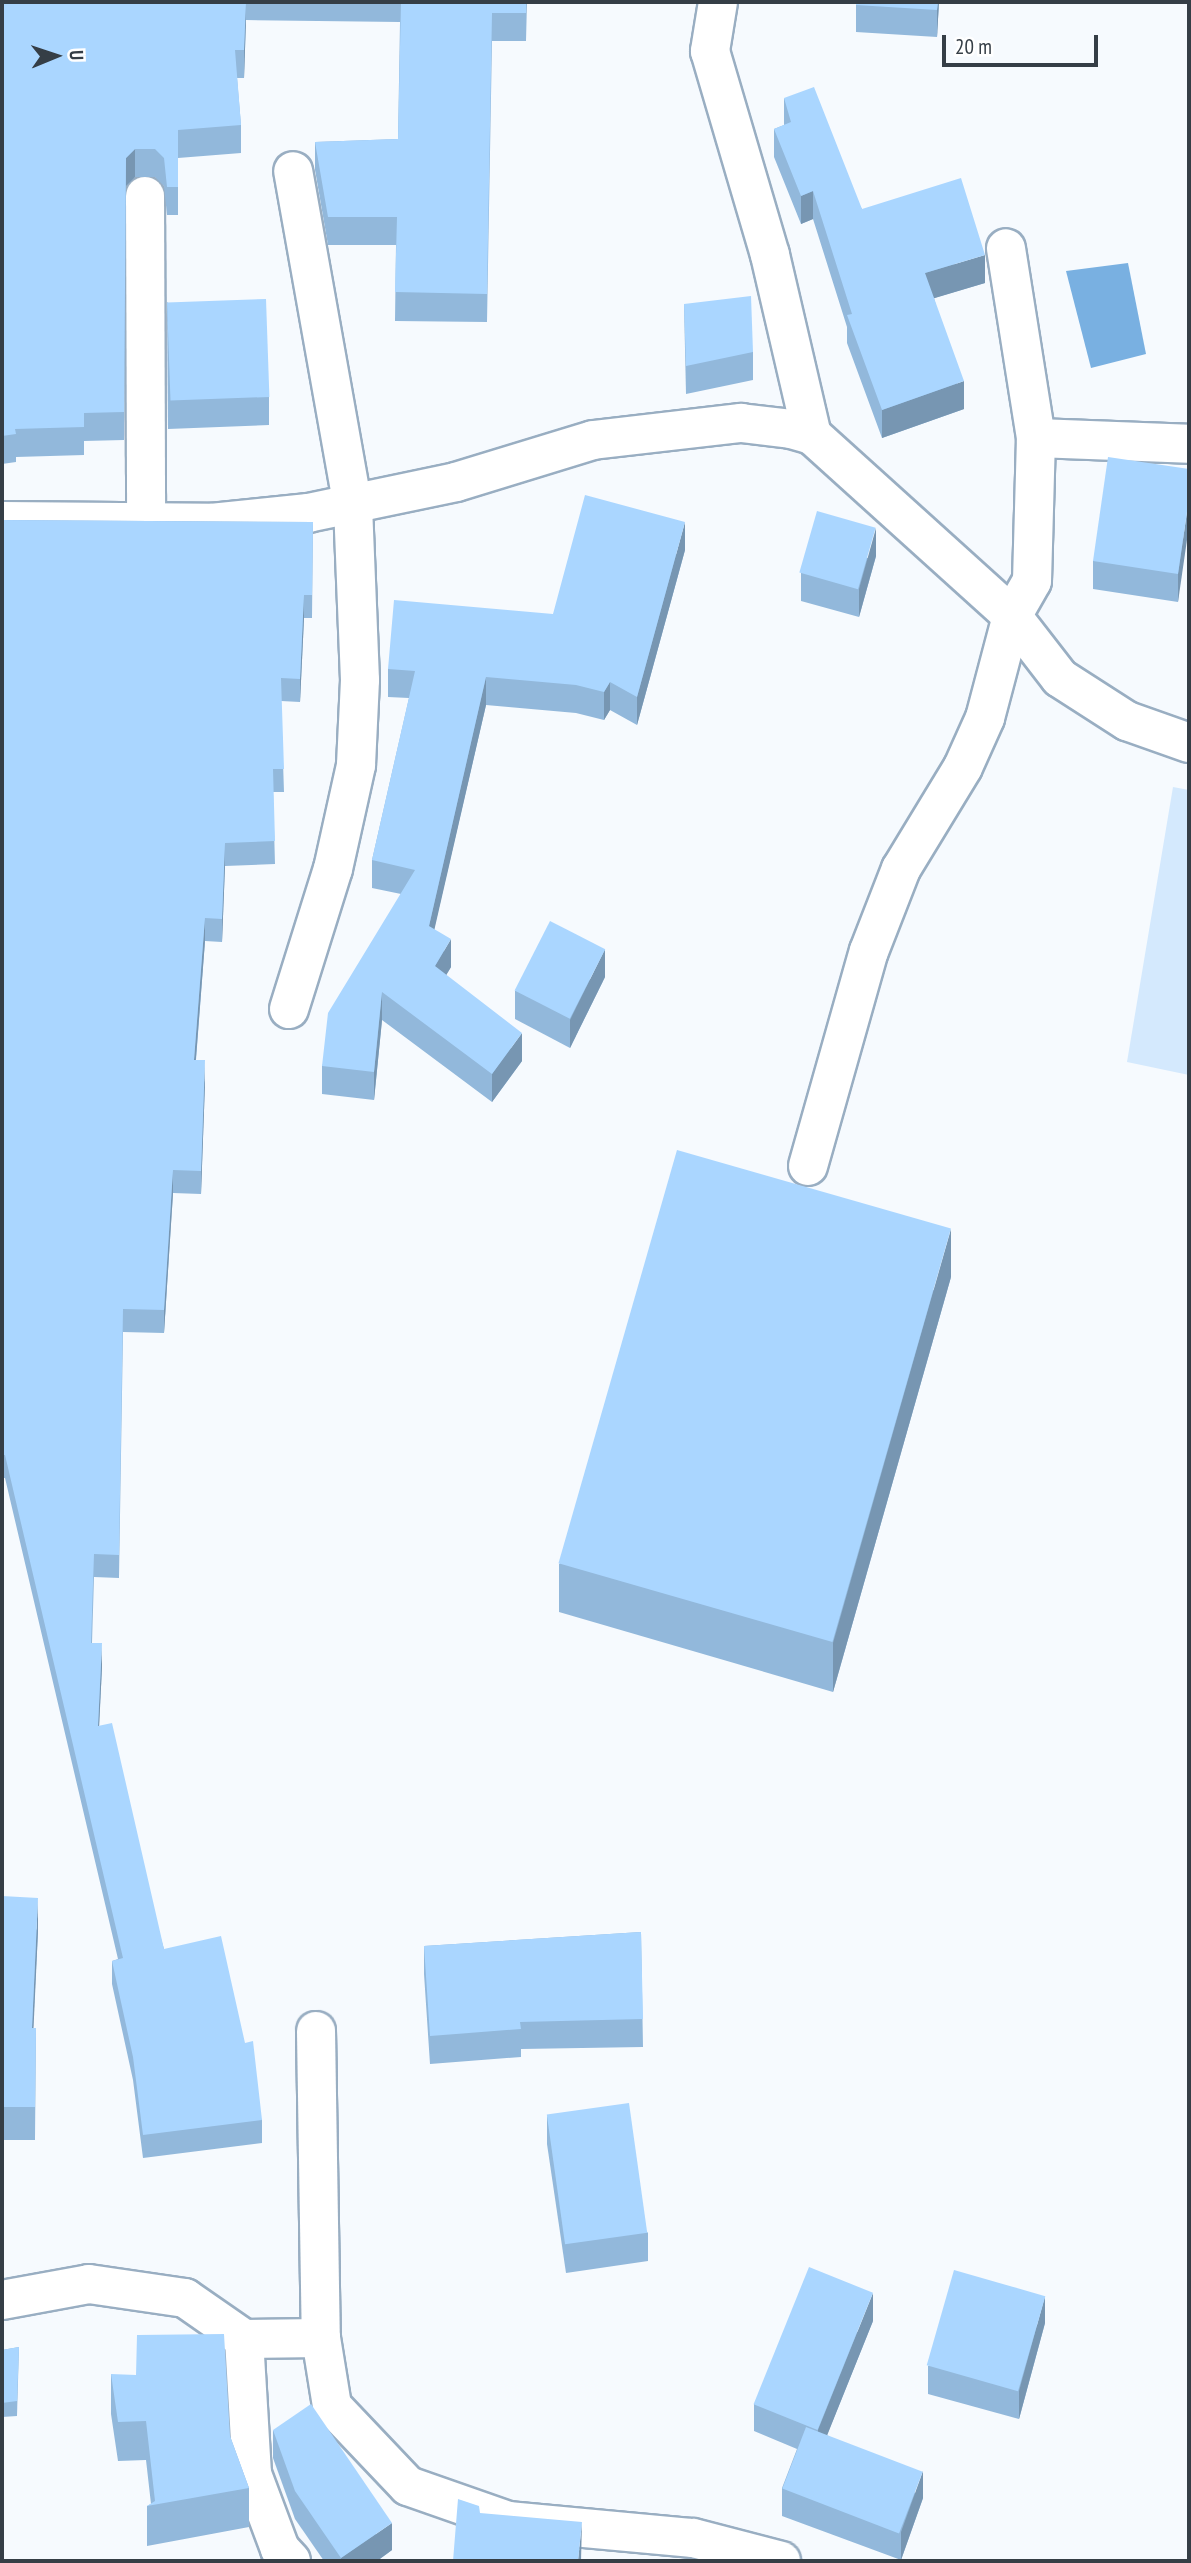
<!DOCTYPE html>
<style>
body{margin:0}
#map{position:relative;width:1191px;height:2563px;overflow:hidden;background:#f6fafe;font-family:"PT Sans Narrow",sans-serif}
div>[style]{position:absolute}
.green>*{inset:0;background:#d4e9fd}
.water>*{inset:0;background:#79b0e1}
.roads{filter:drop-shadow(2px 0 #99aec2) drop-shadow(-2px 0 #99aec2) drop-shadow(0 2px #99aec2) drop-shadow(0 -2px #99aec2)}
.minor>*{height:38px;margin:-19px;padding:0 19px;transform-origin:19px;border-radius:19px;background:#fff}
.wall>*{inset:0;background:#92b8db}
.shaded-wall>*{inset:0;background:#7796b2}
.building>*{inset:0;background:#aad6ff;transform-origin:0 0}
span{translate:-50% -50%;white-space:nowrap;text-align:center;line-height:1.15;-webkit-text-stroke:7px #fff;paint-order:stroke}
.frame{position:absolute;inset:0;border:4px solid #353e46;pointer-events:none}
.north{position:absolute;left:21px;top:21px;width:70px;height:70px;-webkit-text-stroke:5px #fff;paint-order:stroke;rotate:88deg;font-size:19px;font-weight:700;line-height:28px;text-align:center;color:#353e46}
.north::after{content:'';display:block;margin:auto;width:24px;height:32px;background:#353e46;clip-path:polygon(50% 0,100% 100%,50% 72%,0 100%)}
.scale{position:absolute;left:942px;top:35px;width:156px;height:32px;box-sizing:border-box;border:4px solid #353e46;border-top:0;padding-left:9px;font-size:21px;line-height:24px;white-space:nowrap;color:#353e46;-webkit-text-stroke:5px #fff;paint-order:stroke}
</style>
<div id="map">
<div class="green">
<div style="clip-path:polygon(1173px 787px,1189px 790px,1189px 1075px,1127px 1062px)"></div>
</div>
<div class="water">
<div style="clip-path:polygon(1128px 263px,1146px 354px,1091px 368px,1066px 271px)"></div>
</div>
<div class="roads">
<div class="minor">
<div style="left:718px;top:2px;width:50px;rotate:99.3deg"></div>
<div style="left:710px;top:51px;width:213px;rotate:73.6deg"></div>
<div style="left:770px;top:255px;width:185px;rotate:76.9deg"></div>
<div style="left:145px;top:196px;width:325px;rotate:89.8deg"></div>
<div style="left:1036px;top:438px;width:153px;rotate:2.2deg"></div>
<div style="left:2px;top:521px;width:209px;rotate:0.5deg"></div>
<div style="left:211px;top:523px;width:98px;rotate:-5.9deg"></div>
<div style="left:308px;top:513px;width:151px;rotate:-11.8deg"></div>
<div style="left:456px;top:482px;width:143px;rotate:-17deg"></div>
<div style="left:593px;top:440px;width:149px;rotate:-6.6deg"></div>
<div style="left:741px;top:423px;width:50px;rotate:6.8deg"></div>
<div style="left:791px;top:429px;width:22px;rotate:16deg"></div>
<div style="left:812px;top:435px;width:270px;rotate:42.1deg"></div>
<div style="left:1012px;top:616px;width:78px;rotate:52.3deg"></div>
<div style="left:1060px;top:678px;width:80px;rotate:32.7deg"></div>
<div style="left:1127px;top:721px;width:66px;rotate:19.5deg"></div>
<div style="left:289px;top:1009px;width:147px;rotate:-72.6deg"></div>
<div style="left:333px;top:869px;width:107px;rotate:-77.5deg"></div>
<div style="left:356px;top:765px;width:85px;rotate:-87.3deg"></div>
<div style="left:360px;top:680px;width:173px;rotate:-92.3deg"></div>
<div style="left:353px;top:507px;width:341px;rotate:-100.1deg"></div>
<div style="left:808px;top:1166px;width:223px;rotate:-74.2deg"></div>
<div style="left:869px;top:951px;width:88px;rotate:-68.7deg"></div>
<div style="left:901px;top:869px;width:119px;rotate:-58.7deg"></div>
<div style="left:963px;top:767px;width:54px;rotate:-65.8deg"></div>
<div style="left:985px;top:718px;width:106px;rotate:-75.2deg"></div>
<div style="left:1012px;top:616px;width:40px;rotate:-60.3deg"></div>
<div style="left:1032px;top:581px;width:143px;rotate:-88.4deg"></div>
<div style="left:1036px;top:438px;width:192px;rotate:-99deg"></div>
<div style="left:316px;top:2031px;width:307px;rotate:89.1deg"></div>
<div style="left:2px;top:2300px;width:88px;rotate:-10.4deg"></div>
<div style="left:89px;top:2284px;width:97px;rotate:8.3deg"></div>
<div style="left:185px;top:2298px;width:72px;rotate:34.8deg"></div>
<div style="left:244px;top:2339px;width:77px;rotate:-0.7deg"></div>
<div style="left:321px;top:2338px;width:69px;rotate:80.8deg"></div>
<div style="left:332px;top:2406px;width:110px;rotate:46.5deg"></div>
<div style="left:408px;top:2486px;width:106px;rotate:19.3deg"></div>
<div style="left:508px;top:2521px;width:186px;rotate:5.3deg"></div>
<div style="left:693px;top:2538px;width:91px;rotate:14.6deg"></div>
<div style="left:244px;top:2339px;width:135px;rotate:86.6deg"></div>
<div style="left:252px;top:2474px;width:80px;rotate:69.5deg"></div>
<div style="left:280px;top:2549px;width:16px;rotate:47deg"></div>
</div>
</div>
<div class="wall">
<div style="clip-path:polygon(2px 2px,527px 2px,526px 41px,492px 41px,487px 322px,395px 321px,396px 245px,328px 245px,315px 170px,315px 142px,398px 139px,400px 22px,246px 20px,244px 78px,237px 78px,241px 125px,241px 153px,178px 158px,178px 215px,167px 215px,164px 186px,155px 177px,135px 177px,126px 186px,124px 440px,84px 441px,84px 455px,16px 457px,16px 462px,2px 464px)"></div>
<div style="clip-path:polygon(856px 2px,939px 2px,937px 37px,856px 32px)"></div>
<div style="clip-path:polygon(784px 98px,862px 209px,985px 283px,934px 298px,964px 409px,882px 438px,847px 343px,847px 327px,813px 219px,801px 224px,774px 157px,774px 129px,784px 125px)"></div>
<div style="clip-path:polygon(167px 302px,269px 397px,269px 425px,168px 429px)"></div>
<div style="clip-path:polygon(684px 304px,753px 352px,753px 380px,686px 394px)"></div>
<div style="clip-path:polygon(1189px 469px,1178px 602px,1093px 589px,1093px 561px)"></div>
<div style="clip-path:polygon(2px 520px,313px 522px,312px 618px,304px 618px,300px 702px,281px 701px,284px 792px,273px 792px,275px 864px,225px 866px,222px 942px,205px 941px,196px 1060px,205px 1083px,201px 1194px,173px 1193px,164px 1333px,123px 1332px,119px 1578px,94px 1577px,92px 1643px,102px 1667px,99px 1726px,164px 1949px,262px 2120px,262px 2143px,143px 2158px,133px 2080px,112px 1984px,112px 1961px,118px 1959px,5px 1478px,2px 1478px)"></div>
<div style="clip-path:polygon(685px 550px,637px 725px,610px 710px,604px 720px,576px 713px,486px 705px,434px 929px,451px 967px,446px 975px,522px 1061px,492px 1102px,382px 1020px,374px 1100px,322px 1094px,322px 1066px,401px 894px,372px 888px,372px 860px,409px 698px,388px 697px,388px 669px,553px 614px)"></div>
<div style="clip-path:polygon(876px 556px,859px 617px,801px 601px,801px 573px)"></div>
<div style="clip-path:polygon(605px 977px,570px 1048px,515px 1019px,515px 991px)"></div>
<div style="clip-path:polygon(951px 1277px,833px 1692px,559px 1612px,559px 1564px)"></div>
<div style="clip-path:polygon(2px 1896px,38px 1931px,33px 2028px,36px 2028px,35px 2140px,2px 2140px)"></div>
<div style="clip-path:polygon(641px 1932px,643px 2047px,521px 2049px,521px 2057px,430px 2064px,424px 1974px,424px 1946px)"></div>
<div style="clip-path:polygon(547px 2116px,648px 2233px,648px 2261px,566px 2273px,547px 2144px)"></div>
<div style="clip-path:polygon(873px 2321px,827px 2435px,923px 2498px,901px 2560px,782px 2516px,782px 2488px,797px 2449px,754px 2431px,754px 2404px)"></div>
<div style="clip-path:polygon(1045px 2323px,1019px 2419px,928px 2394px,928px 2366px)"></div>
<div style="clip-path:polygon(19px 2347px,17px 2416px,2px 2417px,2px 2350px)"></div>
<div style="clip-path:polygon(111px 2374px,230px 2436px,249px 2488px,249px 2527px,147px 2546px,147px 2506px,151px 2504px,146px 2460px,118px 2461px,111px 2414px)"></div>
<div style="clip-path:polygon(273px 2430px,392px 2550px,377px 2561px,324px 2561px,295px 2519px,273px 2458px)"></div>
</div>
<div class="shaded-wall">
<div style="clip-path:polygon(246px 2px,246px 20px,244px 78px,244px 50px)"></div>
<div style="clip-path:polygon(938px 2px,939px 2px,937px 37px,937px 10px)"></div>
<div style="clip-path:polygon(135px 149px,135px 177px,126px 186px,124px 440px,126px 158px)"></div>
<div style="clip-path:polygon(813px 191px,813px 219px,801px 224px,801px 196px)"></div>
<div style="clip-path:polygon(985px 255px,985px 283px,925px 301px,925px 273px)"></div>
<div style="clip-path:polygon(964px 381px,964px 409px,882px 438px,882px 410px)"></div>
<div style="clip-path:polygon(1189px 498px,1189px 526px,1178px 602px,1178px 574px)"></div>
<div style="clip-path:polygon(685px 522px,685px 550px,637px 725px,637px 697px)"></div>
<div style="clip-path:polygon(876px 528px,876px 556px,859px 617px,859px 589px)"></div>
<div style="clip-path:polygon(304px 595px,304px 618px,300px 702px,300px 679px)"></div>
<div style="clip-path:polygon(486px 677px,486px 705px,429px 953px,429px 926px)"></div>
<div style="clip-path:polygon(610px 682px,610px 710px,604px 720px,604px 692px)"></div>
<div style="clip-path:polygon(225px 843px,225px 866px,222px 942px,222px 919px)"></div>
<div style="clip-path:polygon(205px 918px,205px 941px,194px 1083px,194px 1060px)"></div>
<div style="clip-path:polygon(451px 939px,451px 967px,435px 994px,435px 966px)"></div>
<div style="clip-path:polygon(605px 949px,605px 977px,570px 1048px,570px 1020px)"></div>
<div style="clip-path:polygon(382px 992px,382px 1020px,374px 1100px,374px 1072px)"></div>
<div style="clip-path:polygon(522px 1033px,522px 1061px,492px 1102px,492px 1074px)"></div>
<div style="clip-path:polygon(205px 1060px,205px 1083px,201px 1194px,201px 1171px)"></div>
<div style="clip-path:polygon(173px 1170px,173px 1193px,164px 1333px,164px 1310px)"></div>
<div style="clip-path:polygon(951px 1229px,951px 1277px,833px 1692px,833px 1643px)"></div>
<div style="clip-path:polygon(102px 1643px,102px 1667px,98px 1749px,98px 1726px)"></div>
<div style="clip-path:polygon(38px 1898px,38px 1931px,32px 2061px,32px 2028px)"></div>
<div style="clip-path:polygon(873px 2293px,873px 2321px,818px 2458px,818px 2430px)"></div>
<div style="clip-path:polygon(1045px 2296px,1045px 2323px,1019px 2419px,1019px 2391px)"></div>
<div style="clip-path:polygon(923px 2471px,923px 2498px,901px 2560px,901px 2532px)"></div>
<div style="clip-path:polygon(582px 2522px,581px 2561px,578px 2561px)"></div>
<div style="clip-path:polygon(392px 2523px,392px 2550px,377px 2561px,341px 2561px,341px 2558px)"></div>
</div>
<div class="building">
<div style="clip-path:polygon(2px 2px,246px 2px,244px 50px,235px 50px,241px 125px,178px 130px,178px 187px,167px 187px,164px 158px,155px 149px,135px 149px,126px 158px,124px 412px,84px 413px,84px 427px,15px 429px,16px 434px,2px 436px)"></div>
<div style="clip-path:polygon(401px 2px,526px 2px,526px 13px,492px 13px,487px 294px,395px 292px,397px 217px,328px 217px,315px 142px,398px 139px)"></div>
<div style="clip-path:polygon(856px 2px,938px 2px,937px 10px,856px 5px)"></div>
<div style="clip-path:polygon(814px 87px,862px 209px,961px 178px,985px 255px,925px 273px,964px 381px,882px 410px,847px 315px,852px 314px,813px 191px,801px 196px,774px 129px,791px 122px,784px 98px)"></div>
<div style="clip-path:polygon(751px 296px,753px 352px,686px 366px,684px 304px)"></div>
<div style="left:266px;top:299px;width:98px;height:99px;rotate:88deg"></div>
<div style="clip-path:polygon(1108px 457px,1189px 469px,1189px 498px,1178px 574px,1093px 561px)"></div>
<div style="clip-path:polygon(585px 495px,685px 522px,637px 697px,610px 682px,604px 692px,576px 685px,486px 677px,429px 926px,451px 939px,435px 966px,522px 1033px,492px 1074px,382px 992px,374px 1072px,322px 1066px,328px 1013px,415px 870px,372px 860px,415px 671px,388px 669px,394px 600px,553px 614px)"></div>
<div style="left:817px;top:511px;width:61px;height:64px;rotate:16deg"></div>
<div style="clip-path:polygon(2px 520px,313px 522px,312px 595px,304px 595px,300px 679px,281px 678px,284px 769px,273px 769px,275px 841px,225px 843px,222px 919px,205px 918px,194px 1060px,205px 1060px,201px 1171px,173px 1170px,164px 1310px,123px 1309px,119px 1555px,94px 1554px,91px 1643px,102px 1643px,98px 1726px,112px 1723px,164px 1949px,221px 1936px,245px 2043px,253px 2041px,262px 2120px,143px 2135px,133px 2057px,112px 1961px,123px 1958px,5px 1455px,2px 1455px)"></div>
<div style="left:550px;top:921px;width:62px;height:78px;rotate:27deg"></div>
<div style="left:677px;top:1150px;width:285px;height:430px;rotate:16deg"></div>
<div style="clip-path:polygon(2px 1896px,38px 1898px,32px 2028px,36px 2028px,35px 2107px,2px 2107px)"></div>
<div style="clip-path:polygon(641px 1932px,643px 2019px,520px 2022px,521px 2029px,430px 2036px,424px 1946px)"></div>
<div style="left:629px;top:2103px;width:131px;height:83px;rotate:82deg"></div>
<div style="left:809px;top:2267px;width:69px;height:148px;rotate:22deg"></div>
<div style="left:954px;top:2270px;width:95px;height:99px;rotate:16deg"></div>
<div style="clip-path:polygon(224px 2334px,230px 2436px,249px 2488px,147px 2506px,155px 2501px,146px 2421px,118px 2422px,111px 2374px,136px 2375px,137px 2335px)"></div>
<div style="clip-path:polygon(19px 2347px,17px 2401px,2px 2403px,2px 2350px)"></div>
<div style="clip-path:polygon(311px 2404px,392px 2523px,341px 2558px,295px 2491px,273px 2430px)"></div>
<div style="left:806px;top:2427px;width:125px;height:66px;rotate:21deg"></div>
<div style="clip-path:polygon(458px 2499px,479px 2506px,480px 2513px,582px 2522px,578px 2561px,453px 2561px)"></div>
</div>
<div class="frame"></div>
<div class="north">U</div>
<div class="scale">20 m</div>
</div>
